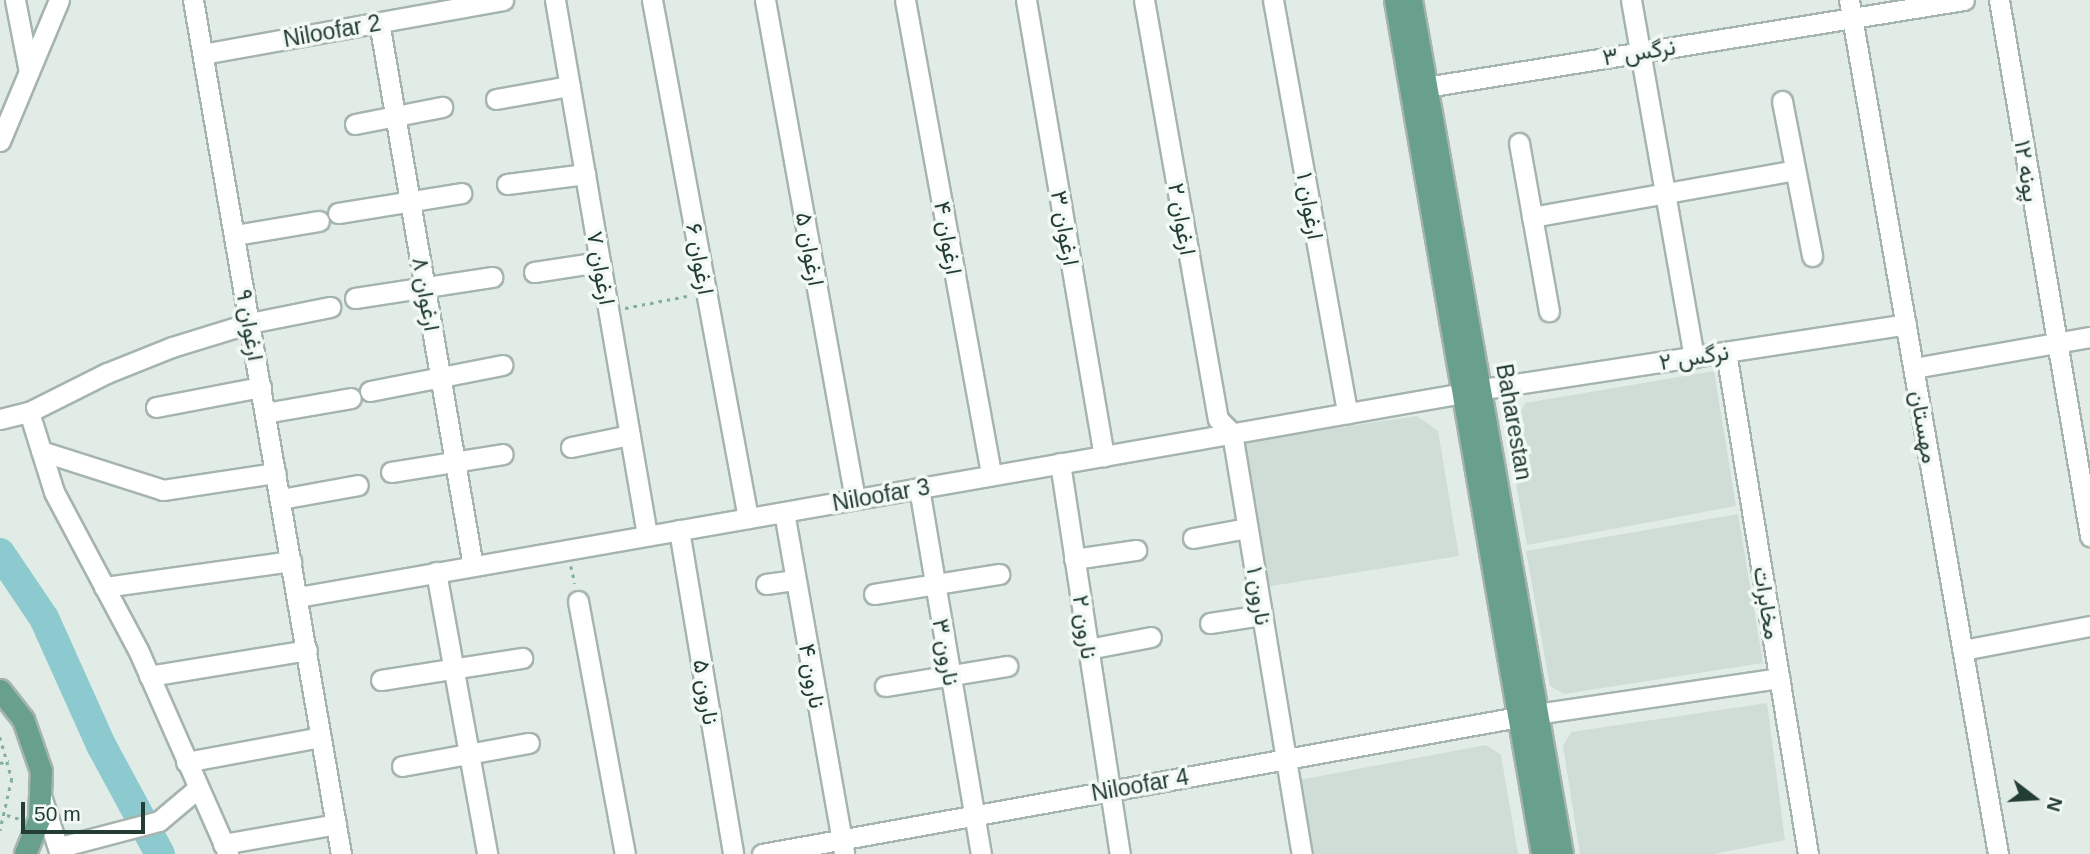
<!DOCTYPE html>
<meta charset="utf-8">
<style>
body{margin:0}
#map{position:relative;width:2090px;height:854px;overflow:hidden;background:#e2ece7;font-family:Helvetica,Vazirmatn,sans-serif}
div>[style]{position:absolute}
.built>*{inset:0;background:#d0dcd6}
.river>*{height:30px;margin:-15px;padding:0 15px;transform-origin:15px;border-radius:15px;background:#8ccacf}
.path>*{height:2.5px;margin-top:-1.25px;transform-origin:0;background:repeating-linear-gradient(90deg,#83af9e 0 3.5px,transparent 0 8.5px)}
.roads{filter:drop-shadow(2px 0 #a5b4ae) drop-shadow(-2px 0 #a5b4ae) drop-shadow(0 2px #a5b4ae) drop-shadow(0 -2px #a5b4ae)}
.minor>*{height:19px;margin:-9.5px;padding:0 9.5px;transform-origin:9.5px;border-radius:9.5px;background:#fff}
.major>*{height:21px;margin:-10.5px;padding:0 10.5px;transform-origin:10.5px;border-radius:10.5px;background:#68a08d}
span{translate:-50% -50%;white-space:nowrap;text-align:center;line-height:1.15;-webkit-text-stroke:7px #f3f9f5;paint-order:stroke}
.street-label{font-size:23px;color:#233d34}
.north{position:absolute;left:1999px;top:763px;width:70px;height:70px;-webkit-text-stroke:5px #f3f9f5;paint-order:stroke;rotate:107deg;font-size:19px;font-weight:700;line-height:28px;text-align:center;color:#233d34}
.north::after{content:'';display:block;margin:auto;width:24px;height:32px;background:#233d34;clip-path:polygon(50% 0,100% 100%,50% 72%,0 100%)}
.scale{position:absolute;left:21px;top:802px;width:124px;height:32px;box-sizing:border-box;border:4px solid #233d34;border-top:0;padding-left:9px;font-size:21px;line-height:24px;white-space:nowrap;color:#233d34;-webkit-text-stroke:5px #f3f9f5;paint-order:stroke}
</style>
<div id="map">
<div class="built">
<div style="clip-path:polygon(1714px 371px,1736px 506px,1527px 545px,1508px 437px,1525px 403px)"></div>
<div style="clip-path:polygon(1417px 416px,1438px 431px,1459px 556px,1266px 587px,1242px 442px)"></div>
<div style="clip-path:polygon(1738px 514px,1763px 663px,1564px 694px,1550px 686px,1526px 551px)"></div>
<div style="clip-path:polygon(1767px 703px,1785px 840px,1714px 854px,1580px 854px,1563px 746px,1571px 732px)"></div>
<div style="clip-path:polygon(1486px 745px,1501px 755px,1518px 854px,1313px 854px,1299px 780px)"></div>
</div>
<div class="river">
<div style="left:0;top:553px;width:78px;rotate:55.9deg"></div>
<div style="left:44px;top:618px;width:139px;rotate:65.8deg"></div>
<div style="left:101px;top:745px;width:124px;rotate:61.6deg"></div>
</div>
<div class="path">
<div style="left:625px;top:308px;width:63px;rotate:-11deg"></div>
<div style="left:571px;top:566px;width:18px;rotate:77deg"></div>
<div style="left:0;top:737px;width:44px;rotate:74.1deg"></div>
<div style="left:12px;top:779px;width:53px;rotate:103deg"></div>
<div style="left:0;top:763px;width:9px;rotate:-13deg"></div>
<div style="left:7px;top:815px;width:14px;rotate:17deg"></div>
</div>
<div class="roads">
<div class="minor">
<div style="left:15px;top:0;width:73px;rotate:79deg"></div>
<div style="left:193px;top:0;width:867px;rotate:80.17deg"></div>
<div style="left:555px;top:0;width:543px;rotate:80.24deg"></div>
<div style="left:652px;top:0;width:527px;rotate:79.5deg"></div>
<div style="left:765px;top:0;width:507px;rotate:79.78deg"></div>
<div style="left:905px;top:0;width:483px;rotate:79.7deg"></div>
<div style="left:1026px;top:0;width:463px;rotate:80.3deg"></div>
<div style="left:1144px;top:0;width:425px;rotate:80deg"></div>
<div style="left:1218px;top:419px;width:20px;rotate:45deg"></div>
<div style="left:1232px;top:433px;width:427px;rotate:80.6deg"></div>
<div style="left:1273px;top:0;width:420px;rotate:79.8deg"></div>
<div style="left:1631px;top:0;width:363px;rotate:80deg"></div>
<div style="left:1849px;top:0;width:867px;rotate:80.1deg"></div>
<div style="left:1999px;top:0;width:544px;rotate:80.36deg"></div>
<div style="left:379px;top:22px;width:552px;rotate:80.2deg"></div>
<div style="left:203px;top:54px;width:305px;rotate:-10.2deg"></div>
<div style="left:1426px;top:87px;width:545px;rotate:-9.19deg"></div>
<div style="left:496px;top:99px;width:75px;rotate:-10deg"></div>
<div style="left:1782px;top:101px;width:158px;rotate:79deg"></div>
<div style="left:355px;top:124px;width:89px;rotate:-11.1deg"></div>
<div style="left:0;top:141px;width:153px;rotate:-67.3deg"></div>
<div style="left:1519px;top:143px;width:171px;rotate:79.9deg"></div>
<div style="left:507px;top:184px;width:79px;rotate:-7.3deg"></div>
<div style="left:338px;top:213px;width:125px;rotate:-9.2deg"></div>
<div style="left:1532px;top:217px;width:267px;rotate:-10.1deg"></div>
<div style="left:235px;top:235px;width:85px;rotate:-9.5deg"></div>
<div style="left:534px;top:272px;width:67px;rotate:-8.6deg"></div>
<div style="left:355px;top:298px;width:139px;rotate:-8.7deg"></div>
<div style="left:1726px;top:352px;width:509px;rotate:80.72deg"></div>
<div style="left:1914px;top:368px;width:179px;rotate:-10deg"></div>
<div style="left:1483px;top:389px;width:428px;rotate:-8.7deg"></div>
<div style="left:370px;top:391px;width:135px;rotate:-11.1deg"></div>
<div style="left:156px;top:407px;width:107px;rotate:-10.8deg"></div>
<div style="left:29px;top:412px;width:84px;rotate:72.6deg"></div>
<div style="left:54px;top:492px;width:181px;rotate:62deg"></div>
<div style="left:139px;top:652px;width:221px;rotate:66.2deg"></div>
<div style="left:265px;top:413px;width:87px;rotate:-9.9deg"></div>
<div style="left:0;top:419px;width:30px;rotate:-14deg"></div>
<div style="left:29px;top:412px;width:87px;rotate:-26.6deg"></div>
<div style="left:107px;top:373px;width:70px;rotate:-21.8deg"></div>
<div style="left:172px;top:347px;width:82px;rotate:-17.1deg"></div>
<div style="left:250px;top:323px;width:82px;rotate:-11.3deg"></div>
<div style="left:571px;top:447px;width:60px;rotate:-11.5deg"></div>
<div style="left:41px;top:451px;width:128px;rotate:17.7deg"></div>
<div style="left:163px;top:490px;width:114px;rotate:-8.6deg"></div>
<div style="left:1060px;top:463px;width:396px;rotate:81.3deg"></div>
<div style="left:391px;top:472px;width:113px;rotate:-9.1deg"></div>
<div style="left:919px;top:488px;width:371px;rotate:80.4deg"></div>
<div style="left:281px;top:499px;width:78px;rotate:-10.3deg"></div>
<div style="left:784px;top:512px;width:347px;rotate:80deg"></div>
<div style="left:679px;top:530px;width:328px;rotate:80.5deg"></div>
<div style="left:1193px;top:538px;width:55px;rotate:-10.5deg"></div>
<div style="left:1074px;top:559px;width:63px;rotate:-8.3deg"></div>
<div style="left:436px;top:572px;width:287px;rotate:79.7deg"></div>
<div style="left:766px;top:584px;width:28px;rotate:-8deg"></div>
<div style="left:104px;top:587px;width:189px;rotate:-7.9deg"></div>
<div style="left:874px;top:594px;width:127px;rotate:-9.1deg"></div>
<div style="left:298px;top:597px;width:1183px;rotate:-9.93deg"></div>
<div style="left:578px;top:601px;width:257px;rotate:79.5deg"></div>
<div style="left:1210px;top:623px;width:53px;rotate:-8.7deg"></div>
<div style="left:1088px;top:649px;width:64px;rotate:-10.8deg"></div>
<div style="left:1963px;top:650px;width:129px;rotate:-10.7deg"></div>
<div style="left:149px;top:676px;width:160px;rotate:-9.3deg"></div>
<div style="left:381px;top:680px;width:143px;rotate:-8.9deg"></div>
<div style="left:885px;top:686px;width:124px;rotate:-9.3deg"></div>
<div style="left:1536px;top:714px;width:246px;rotate:-8.4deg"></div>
<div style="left:186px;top:762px;width:137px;rotate:-10.5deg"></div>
<div style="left:402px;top:766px;width:129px;rotate:-10.3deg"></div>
<div style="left:42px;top:799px;width:58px;rotate:71.9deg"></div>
<div style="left:223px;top:844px;width:115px;rotate:-10deg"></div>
<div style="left:60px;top:847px;width:102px;rotate:-14.7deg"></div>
<div style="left:159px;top:821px;width:50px;rotate:-40.1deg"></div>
<div style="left:762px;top:854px;width:768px;rotate:-10.27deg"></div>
</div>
<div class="major">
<div style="left:1395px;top:0;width:867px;rotate:80.23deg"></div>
<div style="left:1411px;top:0;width:867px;rotate:79.97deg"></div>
<div style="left:0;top:690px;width:37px;rotate:52deg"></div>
<div style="left:23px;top:719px;width:55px;rotate:70.9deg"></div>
<div style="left:41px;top:771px;width:48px;rotate:92.4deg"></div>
<div style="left:39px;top:819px;width:38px;rotate:112deg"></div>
</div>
</div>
<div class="street-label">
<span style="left:332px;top:31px;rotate:-10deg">Niloofar 2</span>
<span style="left:1639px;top:52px;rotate:-9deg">نرگس ۳</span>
<span style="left:2027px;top:171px;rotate:81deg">پونه ۱۲</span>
<span style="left:1310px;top:206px;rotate:80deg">ارغوان ۱</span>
<span style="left:1182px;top:219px;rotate:80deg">ارغوان ۲</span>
<span style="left:1065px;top:228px;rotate:80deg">ارغوان ۳</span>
<span style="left:948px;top:238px;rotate:80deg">ارغوان ۴</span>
<span style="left:810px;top:249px;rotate:80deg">ارغوان ۵</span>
<span style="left:700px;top:259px;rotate:80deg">ارغوان ۶</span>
<span style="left:601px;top:268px;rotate:80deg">ارغوان ۷</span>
<span style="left:426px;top:294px;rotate:80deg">ارغوان ۸</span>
<span style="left:250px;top:325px;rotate:80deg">ارغوان ۹</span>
<span style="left:1694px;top:357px;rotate:-9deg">نرگس ۲</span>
<span style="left:1514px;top:422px;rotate:80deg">Baharestan</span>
<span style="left:1924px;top:427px;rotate:80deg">مهستان</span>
<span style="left:881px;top:495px;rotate:-10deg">Niloofar 3</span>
<span style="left:1259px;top:596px;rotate:81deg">نارون ۱</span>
<span style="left:1767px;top:603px;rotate:81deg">مخابرات</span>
<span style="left:1085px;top:627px;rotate:82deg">نارون ۲</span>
<span style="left:946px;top:652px;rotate:80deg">نارون ۳</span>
<span style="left:812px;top:676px;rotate:80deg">نارون ۴</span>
<span style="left:706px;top:692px;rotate:81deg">نارون ۵</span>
<span style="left:1140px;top:785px;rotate:-10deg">Niloofar 4</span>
</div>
<div class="north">N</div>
<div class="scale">50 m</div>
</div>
